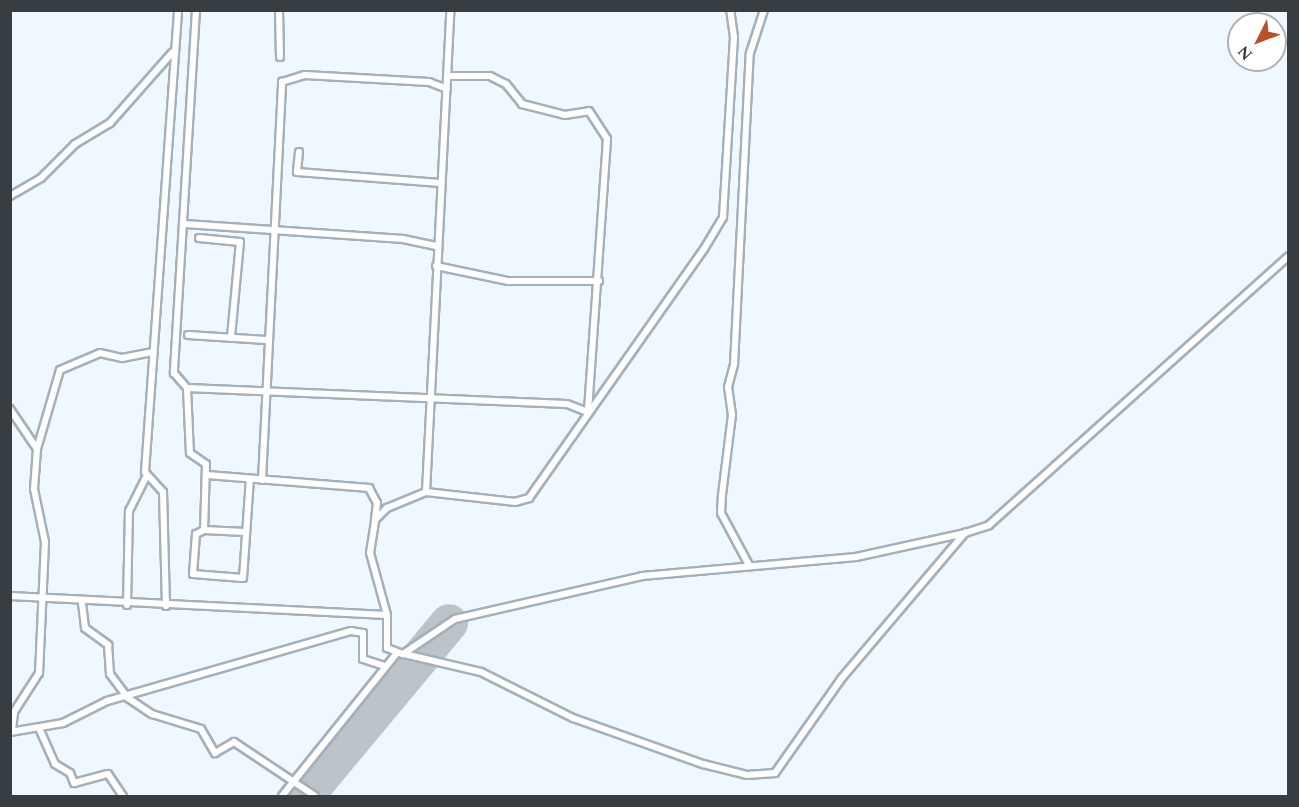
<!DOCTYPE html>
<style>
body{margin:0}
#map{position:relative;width:1299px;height:807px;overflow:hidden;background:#f0f8ff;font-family:Spectral,serif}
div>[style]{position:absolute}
.runway>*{height:38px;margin:-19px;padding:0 19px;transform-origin:19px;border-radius:19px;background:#bcc3c9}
.roads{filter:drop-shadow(2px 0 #a4b0ba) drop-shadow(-2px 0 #a4b0ba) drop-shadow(0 2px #a4b0ba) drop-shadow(0 -2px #a4b0ba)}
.street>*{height:6px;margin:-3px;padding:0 3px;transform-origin:3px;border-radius:3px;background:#fff}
span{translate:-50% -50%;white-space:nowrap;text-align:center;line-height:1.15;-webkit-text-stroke:5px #fff;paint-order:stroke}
.frame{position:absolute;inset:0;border:12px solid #383d41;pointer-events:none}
.north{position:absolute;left:1227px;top:12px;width:60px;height:60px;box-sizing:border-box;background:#fff;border:2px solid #afb1b3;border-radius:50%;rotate:228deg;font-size:16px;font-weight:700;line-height:24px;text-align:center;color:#383d41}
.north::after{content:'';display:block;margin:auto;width:21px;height:27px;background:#b8502c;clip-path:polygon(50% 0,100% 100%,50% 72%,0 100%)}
</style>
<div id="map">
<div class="runway">
<div style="left:305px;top:796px;width:225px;rotate:-50.2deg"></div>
</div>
<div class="roads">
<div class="street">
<div style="left:196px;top:10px;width:364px;rotate:93.5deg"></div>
<div style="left:174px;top:373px;width:20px;rotate:49deg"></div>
<div style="left:187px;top:388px;width:65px;rotate:87.4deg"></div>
<div style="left:190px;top:453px;width:19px;rotate:35deg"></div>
<div style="left:206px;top:464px;width:66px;rotate:91.7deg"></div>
<div style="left:279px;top:10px;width:47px;rotate:88.8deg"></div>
<div style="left:448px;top:76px;width:42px"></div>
<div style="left:490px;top:76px;width:18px;rotate:27deg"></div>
<div style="left:506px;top:84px;width:26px;rotate:51deg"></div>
<div style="left:522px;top:104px;width:44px;rotate:14.3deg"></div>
<div style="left:565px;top:115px;width:24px;rotate:-9deg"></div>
<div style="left:589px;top:111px;width:33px;rotate:57deg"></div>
<div style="left:607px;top:139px;width:271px;rotate:94deg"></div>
<div style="left:299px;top:152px;width:20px;rotate:96deg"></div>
<div style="left:297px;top:172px;width:144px;rotate:4.4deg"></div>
<div style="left:10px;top:196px;width:36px;rotate:-30deg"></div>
<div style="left:41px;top:178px;width:48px;rotate:-45deg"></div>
<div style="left:75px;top:144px;width:41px;rotate:-31deg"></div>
<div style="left:110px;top:123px;width:94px;rotate:-48.5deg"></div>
<div style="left:185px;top:224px;width:219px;rotate:3.9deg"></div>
<div style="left:403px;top:239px;width:35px;rotate:12deg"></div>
<div style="left:199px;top:238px;width:41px;rotate:5.6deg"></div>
<div style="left:240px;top:242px;width:96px;rotate:95.4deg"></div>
<div style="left:436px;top:266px;width:74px;rotate:11.8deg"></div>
<div style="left:508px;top:281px;width:91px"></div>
<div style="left:188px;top:335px;width:78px;rotate:3.7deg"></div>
<div style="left:187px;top:388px;width:380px;rotate:2.4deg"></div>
<div style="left:567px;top:404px;width:22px;rotate:21deg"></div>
<div style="left:10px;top:409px;width:48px;rotate:56deg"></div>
<div style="left:37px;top:449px;width:40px;rotate:94.3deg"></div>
<div style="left:34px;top:489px;width:54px;rotate:78.3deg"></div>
<div style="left:45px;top:542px;width:131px;rotate:92.6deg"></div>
<div style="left:39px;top:673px;width:46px;rotate:122.7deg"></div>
<div style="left:14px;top:712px;width:19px;rotate:96deg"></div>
<div style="left:37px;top:449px;width:82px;rotate:-73.8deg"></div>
<div style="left:60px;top:370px;width:43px;rotate:-23deg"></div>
<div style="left:100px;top:353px;width:23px;rotate:13deg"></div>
<div style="left:122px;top:358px;width:32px;rotate:-11deg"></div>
<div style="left:207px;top:475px;width:163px;rotate:4.6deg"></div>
<div style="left:369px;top:488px;width:17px;rotate:62deg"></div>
<div style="left:377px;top:503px;width:17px;rotate:97deg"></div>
<div style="left:262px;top:480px;width:399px;rotate:-87.1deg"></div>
<div style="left:282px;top:82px;width:24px;rotate:-17deg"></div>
<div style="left:305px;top:75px;width:124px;rotate:3.2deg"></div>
<div style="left:429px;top:82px;width:19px;rotate:21deg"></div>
<div style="left:426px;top:492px;width:90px;rotate:6.4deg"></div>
<div style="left:515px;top:502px;width:15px;rotate:-16deg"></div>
<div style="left:529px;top:498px;width:304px;rotate:-54.9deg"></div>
<div style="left:704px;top:249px;width:37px;rotate:-59deg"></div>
<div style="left:723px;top:217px;width:180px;rotate:-86.5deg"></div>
<div style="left:734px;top:37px;width:27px;rotate:-98deg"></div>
<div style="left:245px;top:532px;width:41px;rotate:-177.2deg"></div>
<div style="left:204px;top:530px;width:9px;rotate:153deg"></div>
<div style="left:196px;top:534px;width:40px;rotate:94.3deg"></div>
<div style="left:193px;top:574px;width:50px;rotate:4.6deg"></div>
<div style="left:243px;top:578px;width:99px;rotate:-86deg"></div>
<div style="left:749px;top:565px;width:59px;rotate:-118.3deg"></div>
<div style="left:721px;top:513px;width:18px;rotate:-87deg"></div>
<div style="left:722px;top:495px;width:81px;rotate:-82.9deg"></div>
<div style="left:732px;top:415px;width:28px;rotate:-98deg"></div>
<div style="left:728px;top:387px;width:24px;rotate:-75deg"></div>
<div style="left:734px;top:364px;width:311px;rotate:-87.1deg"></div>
<div style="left:750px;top:53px;width:45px;rotate:-72deg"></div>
<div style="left:10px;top:596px;width:377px;rotate:2.9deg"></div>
<div style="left:387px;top:615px;width:33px;rotate:90deg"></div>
<div style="left:387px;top:648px;width:17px;rotate:21deg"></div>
<div style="left:403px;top:654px;width:63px;rotate:-33.9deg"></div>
<div style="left:455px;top:619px;width:192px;rotate:-12.9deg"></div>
<div style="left:642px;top:576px;width:215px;rotate:-5.1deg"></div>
<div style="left:856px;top:557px;width:112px;rotate:-12.4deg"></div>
<div style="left:965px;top:533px;width:25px;rotate:-18deg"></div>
<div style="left:989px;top:525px;width:402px;rotate:-41.9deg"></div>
<div style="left:82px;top:603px;width:25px;rotate:83deg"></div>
<div style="left:85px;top:628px;width:29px;rotate:36deg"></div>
<div style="left:108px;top:645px;width:29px;rotate:86deg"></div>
<div style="left:110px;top:674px;width:30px;rotate:53deg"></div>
<div style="left:128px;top:698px;width:29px;rotate:34deg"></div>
<div style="left:152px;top:714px;width:51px;rotate:17deg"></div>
<div style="left:201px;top:729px;width:28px;rotate:60deg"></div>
<div style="left:215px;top:753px;width:22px;rotate:-30deg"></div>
<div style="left:234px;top:742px;width:97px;rotate:33.7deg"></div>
<div style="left:127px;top:605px;width:94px;rotate:-88.8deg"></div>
<div style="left:129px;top:511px;width:40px;rotate:-63.4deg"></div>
<div style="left:166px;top:606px;width:114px;rotate:-91.5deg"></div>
<div style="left:163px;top:492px;width:27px;rotate:-132deg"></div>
<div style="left:145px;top:472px;width:463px;rotate:-85.9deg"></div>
<div style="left:387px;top:615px;width:64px;rotate:-105.3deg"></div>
<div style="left:370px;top:553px;width:33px;rotate:-81deg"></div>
<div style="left:375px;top:520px;width:17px;rotate:-45deg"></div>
<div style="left:387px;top:508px;width:42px;rotate:-22.3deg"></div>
<div style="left:426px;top:492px;width:483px;rotate:-87.1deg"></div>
<div style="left:404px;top:654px;width:79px;rotate:13.2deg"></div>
<div style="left:481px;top:672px;width:103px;rotate:26.6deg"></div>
<div style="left:573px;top:718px;width:138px;rotate:19.5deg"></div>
<div style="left:703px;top:764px;width:45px;rotate:14deg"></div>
<div style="left:747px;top:775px;width:28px;rotate:-4deg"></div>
<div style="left:775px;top:773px;width:115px;rotate:-54.9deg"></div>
<div style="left:841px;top:679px;width:192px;rotate:-49.7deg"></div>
<div style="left:39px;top:728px;width:39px;rotate:66deg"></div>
<div style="left:55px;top:764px;width:17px;rotate:31deg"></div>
<div style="left:70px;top:773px;width:11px;rotate:68deg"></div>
<div style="left:74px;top:783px;width:35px;rotate:-15deg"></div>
<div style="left:108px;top:774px;width:27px;rotate:56deg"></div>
<div style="left:10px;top:732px;width:54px;rotate:-9.6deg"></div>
<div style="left:63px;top:723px;width:49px;rotate:-26.6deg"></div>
<div style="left:107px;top:701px;width:254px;rotate:-16deg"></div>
<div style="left:351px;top:631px;width:12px;rotate:9deg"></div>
<div style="left:363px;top:633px;width:26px;rotate:90deg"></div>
<div style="left:363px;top:659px;width:23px;rotate:18deg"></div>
<div style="left:282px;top:796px;width:182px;rotate:-51.2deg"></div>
</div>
</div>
<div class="frame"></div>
<div class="north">N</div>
</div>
